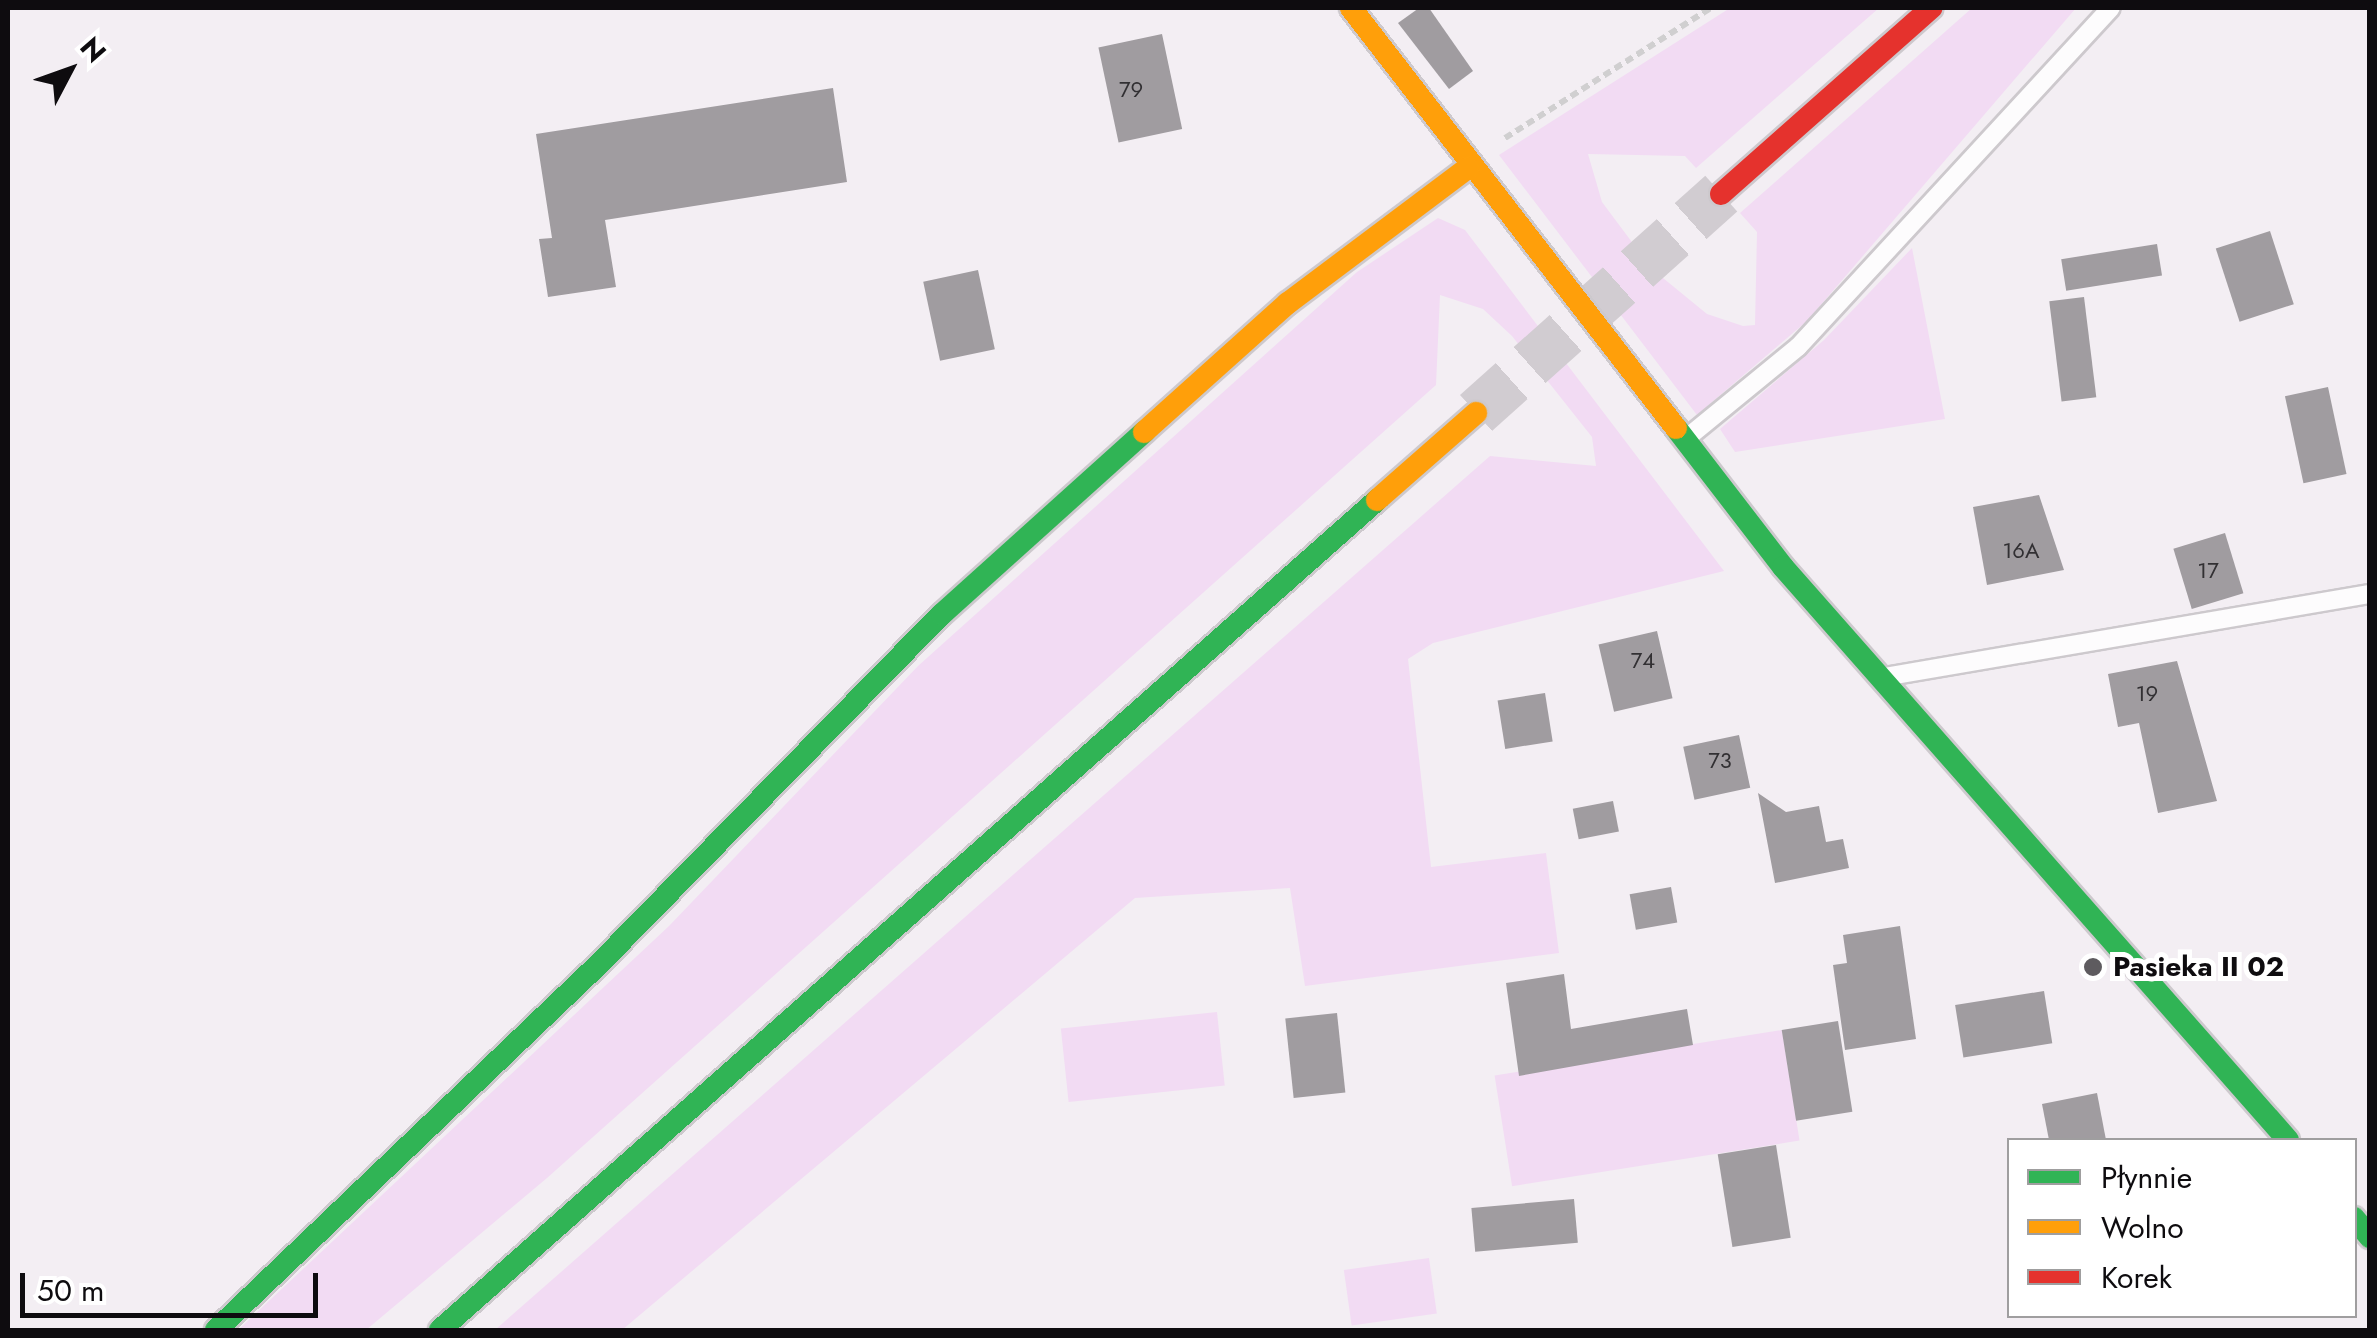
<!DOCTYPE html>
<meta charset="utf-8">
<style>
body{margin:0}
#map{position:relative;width:2377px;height:1338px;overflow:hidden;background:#f3eef3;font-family:Jost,sans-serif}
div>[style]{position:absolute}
.green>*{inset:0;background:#f2dbf3;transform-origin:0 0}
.building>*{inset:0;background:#a09ca0;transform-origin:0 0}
.secondary-tunnel>*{height:48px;margin-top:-24px;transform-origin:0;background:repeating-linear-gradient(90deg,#d1ccd1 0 48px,transparent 0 72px)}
.path>*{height:6px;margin-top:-3px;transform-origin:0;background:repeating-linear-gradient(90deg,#d0cfd0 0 8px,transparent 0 13px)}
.roads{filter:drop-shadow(2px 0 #cdc9cd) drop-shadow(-2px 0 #cdc9cd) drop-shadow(0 2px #cdc9cd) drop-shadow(0 -2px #cdc9cd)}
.lane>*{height:18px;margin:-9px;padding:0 9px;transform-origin:9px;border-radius:9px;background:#fdfcfd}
.fast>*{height:22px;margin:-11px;padding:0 11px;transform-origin:11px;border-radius:11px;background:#30b455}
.slow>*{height:22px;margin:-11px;padding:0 11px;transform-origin:11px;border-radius:11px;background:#ff9f0a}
.jam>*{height:22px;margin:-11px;padding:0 11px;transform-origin:11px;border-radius:11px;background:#e5322d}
.dots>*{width:28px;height:28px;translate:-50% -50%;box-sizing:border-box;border:5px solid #fff;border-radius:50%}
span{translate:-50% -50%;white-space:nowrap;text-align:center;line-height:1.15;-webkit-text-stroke:10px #fff;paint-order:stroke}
.number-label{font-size:22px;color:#323033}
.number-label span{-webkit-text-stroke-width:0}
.poi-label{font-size:28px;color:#0e0c0f;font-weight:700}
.left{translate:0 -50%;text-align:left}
.frame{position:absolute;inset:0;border:10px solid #0e0c0f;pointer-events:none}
.legend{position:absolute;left:2007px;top:1138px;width:350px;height:180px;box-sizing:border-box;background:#fff;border:2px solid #9f9e9f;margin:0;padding:12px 18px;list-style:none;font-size:30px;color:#0e0c0f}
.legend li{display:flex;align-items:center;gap:20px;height:50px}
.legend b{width:50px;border:2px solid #9f9e9f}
.north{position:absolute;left:20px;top:20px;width:100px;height:100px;-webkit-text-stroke:8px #fff;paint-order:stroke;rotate:49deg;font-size:28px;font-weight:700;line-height:40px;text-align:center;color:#0e0c0f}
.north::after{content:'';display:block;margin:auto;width:35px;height:45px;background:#0e0c0f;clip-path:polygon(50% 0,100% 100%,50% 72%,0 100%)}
.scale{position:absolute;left:20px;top:1273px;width:298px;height:45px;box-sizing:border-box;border:5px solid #0e0c0f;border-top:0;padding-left:12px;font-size:30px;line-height:35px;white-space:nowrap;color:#0e0c0f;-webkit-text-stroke:8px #fff;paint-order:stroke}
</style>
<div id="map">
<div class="green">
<div style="clip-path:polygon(1730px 8px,1879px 8px,1696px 168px,1685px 156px,1588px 154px,1602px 202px,1652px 269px,1707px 314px,1743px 326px,1755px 325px,1757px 232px,1740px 213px,1972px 8px,2076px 8px,1807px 321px,1697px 415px,1499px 155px)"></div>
<div style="clip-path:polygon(1438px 218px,1465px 230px,1724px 571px,1433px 643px,1408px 659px,1431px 867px,1546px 853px,1559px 953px,1305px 986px,1290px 888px,1135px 898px,622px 1330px,495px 1330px,1490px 456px,1596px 466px,1592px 437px,1512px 336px,1483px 309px,1440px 295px,1436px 385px,547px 1178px,366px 1330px,238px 1330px,669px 926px,918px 666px,1357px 272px)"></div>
<div style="clip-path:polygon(1912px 248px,1945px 419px,1735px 452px,1720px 429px,1824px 340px)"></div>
<div style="left:1217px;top:1012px;width:74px;height:157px;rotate:84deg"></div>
<div style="left:1782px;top:1030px;width:112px;height:291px;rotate:81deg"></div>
<div style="left:1429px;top:1258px;width:56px;height:86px;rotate:82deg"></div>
</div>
<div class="building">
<div style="clip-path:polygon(1419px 8px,1429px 8px,1473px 71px,1449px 89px,1398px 23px)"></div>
<div style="left:1162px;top:34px;width:97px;height:65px;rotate:78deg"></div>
<div style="clip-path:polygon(833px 88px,847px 182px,605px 220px,616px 287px,548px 297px,539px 239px,552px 238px,536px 134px)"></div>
<div style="left:2270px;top:231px;width:77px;height:57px;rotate:72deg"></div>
<div style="left:2157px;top:244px;width:32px;height:97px;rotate:81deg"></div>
<div style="left:978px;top:270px;width:81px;height:56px;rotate:78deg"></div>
<div style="left:2084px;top:297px;width:101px;height:35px;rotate:83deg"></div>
<div style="left:2328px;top:387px;width:89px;height:44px;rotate:78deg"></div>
<div style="clip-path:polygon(2039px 495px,2064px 570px,1987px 585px,1973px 507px)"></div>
<div style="left:2225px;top:533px;width:63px;height:54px;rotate:73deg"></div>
<div style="left:1657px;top:631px;width:69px;height:60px;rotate:77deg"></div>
<div style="clip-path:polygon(2177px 661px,2217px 801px,2158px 813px,2139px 723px,2118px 727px,2108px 674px)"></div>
<div style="left:1545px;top:693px;width:49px;height:48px;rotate:81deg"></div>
<div style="left:1739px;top:735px;width:54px;height:57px;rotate:78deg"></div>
<div style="clip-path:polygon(1758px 793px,1786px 812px,1819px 806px,1826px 842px,1843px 839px,1849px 868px,1775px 883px)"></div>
<div style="left:1613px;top:801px;width:31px;height:41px;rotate:79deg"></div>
<div style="left:1671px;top:887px;width:36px;height:42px;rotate:80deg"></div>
<div style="clip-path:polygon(1900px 926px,1916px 1039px,1845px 1050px,1833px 965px,1847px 963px,1843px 935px)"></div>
<div style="clip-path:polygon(1564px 974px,1571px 1029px,1687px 1009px,1693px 1045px,1519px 1076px,1506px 983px)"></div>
<div style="left:2044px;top:991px;width:53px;height:90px;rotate:81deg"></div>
<div style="left:1337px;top:1013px;width:80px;height:52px;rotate:84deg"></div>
<div style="left:1838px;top:1021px;width:92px;height:57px;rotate:81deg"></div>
<div style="clip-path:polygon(2097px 1093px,2106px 1140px,2049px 1140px,2042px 1104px)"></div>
<div style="left:1776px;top:1145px;width:94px;height:59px;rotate:81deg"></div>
<div style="left:1574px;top:1199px;width:44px;height:103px;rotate:85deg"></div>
</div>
<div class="secondary-tunnel">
<div style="left:1476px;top:413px;width:329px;rotate:-41.8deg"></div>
</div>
<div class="path">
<div style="left:1505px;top:138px;width:244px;rotate:-32.3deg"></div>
</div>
<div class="roads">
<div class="lane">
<div style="left:1688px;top:437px;width:142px;rotate:-39.3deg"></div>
<div style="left:1798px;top:347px;width:461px;rotate:-47.3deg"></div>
<div style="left:1884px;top:677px;width:493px;rotate:-9.7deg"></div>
</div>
<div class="fast">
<div style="left:1676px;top:428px;width:175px;rotate:52.4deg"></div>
<div style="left:1783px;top:567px;width:764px;rotate:48.61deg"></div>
<div style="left:2354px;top:1218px;width:25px;rotate:50deg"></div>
<div style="left:216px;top:1330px;width:528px;rotate:-43.7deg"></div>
<div style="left:598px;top:965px;width:491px;rotate:-45.6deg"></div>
<div style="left:942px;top:614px;width:272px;rotate:-42deg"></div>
<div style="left:440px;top:1330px;width:1252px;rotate:-41.53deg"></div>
</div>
<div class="slow">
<div style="left:1351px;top:8px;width:531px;rotate:52.27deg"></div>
<div style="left:1144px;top:432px;width:193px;rotate:-41.9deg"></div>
<div style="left:1288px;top:303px;width:225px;rotate:-36.9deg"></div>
<div style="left:1377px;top:500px;width:132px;rotate:-41.3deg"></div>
</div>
<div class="jam">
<div style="left:1721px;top:194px;width:281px;rotate:-41.5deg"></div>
</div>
</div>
<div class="dots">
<div style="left:2093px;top:967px;background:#5e5b5f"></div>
</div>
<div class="number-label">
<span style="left:1131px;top:90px">79</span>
<span style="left:2021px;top:551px">16A</span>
<span style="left:2208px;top:571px">17</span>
<span style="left:1643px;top:661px">74</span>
<span style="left:2147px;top:694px">19</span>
<span style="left:1720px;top:761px">73</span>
</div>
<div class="poi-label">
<span class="left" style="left:2113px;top:967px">Pasieka II 02</span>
</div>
<div class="frame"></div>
<ul class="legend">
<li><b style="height:12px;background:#30b455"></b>Płynnie</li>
<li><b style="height:12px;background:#ff9f0a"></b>Wolno</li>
<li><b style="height:12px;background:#e5322d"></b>Korek</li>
</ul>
<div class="north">N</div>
<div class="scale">50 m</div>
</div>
